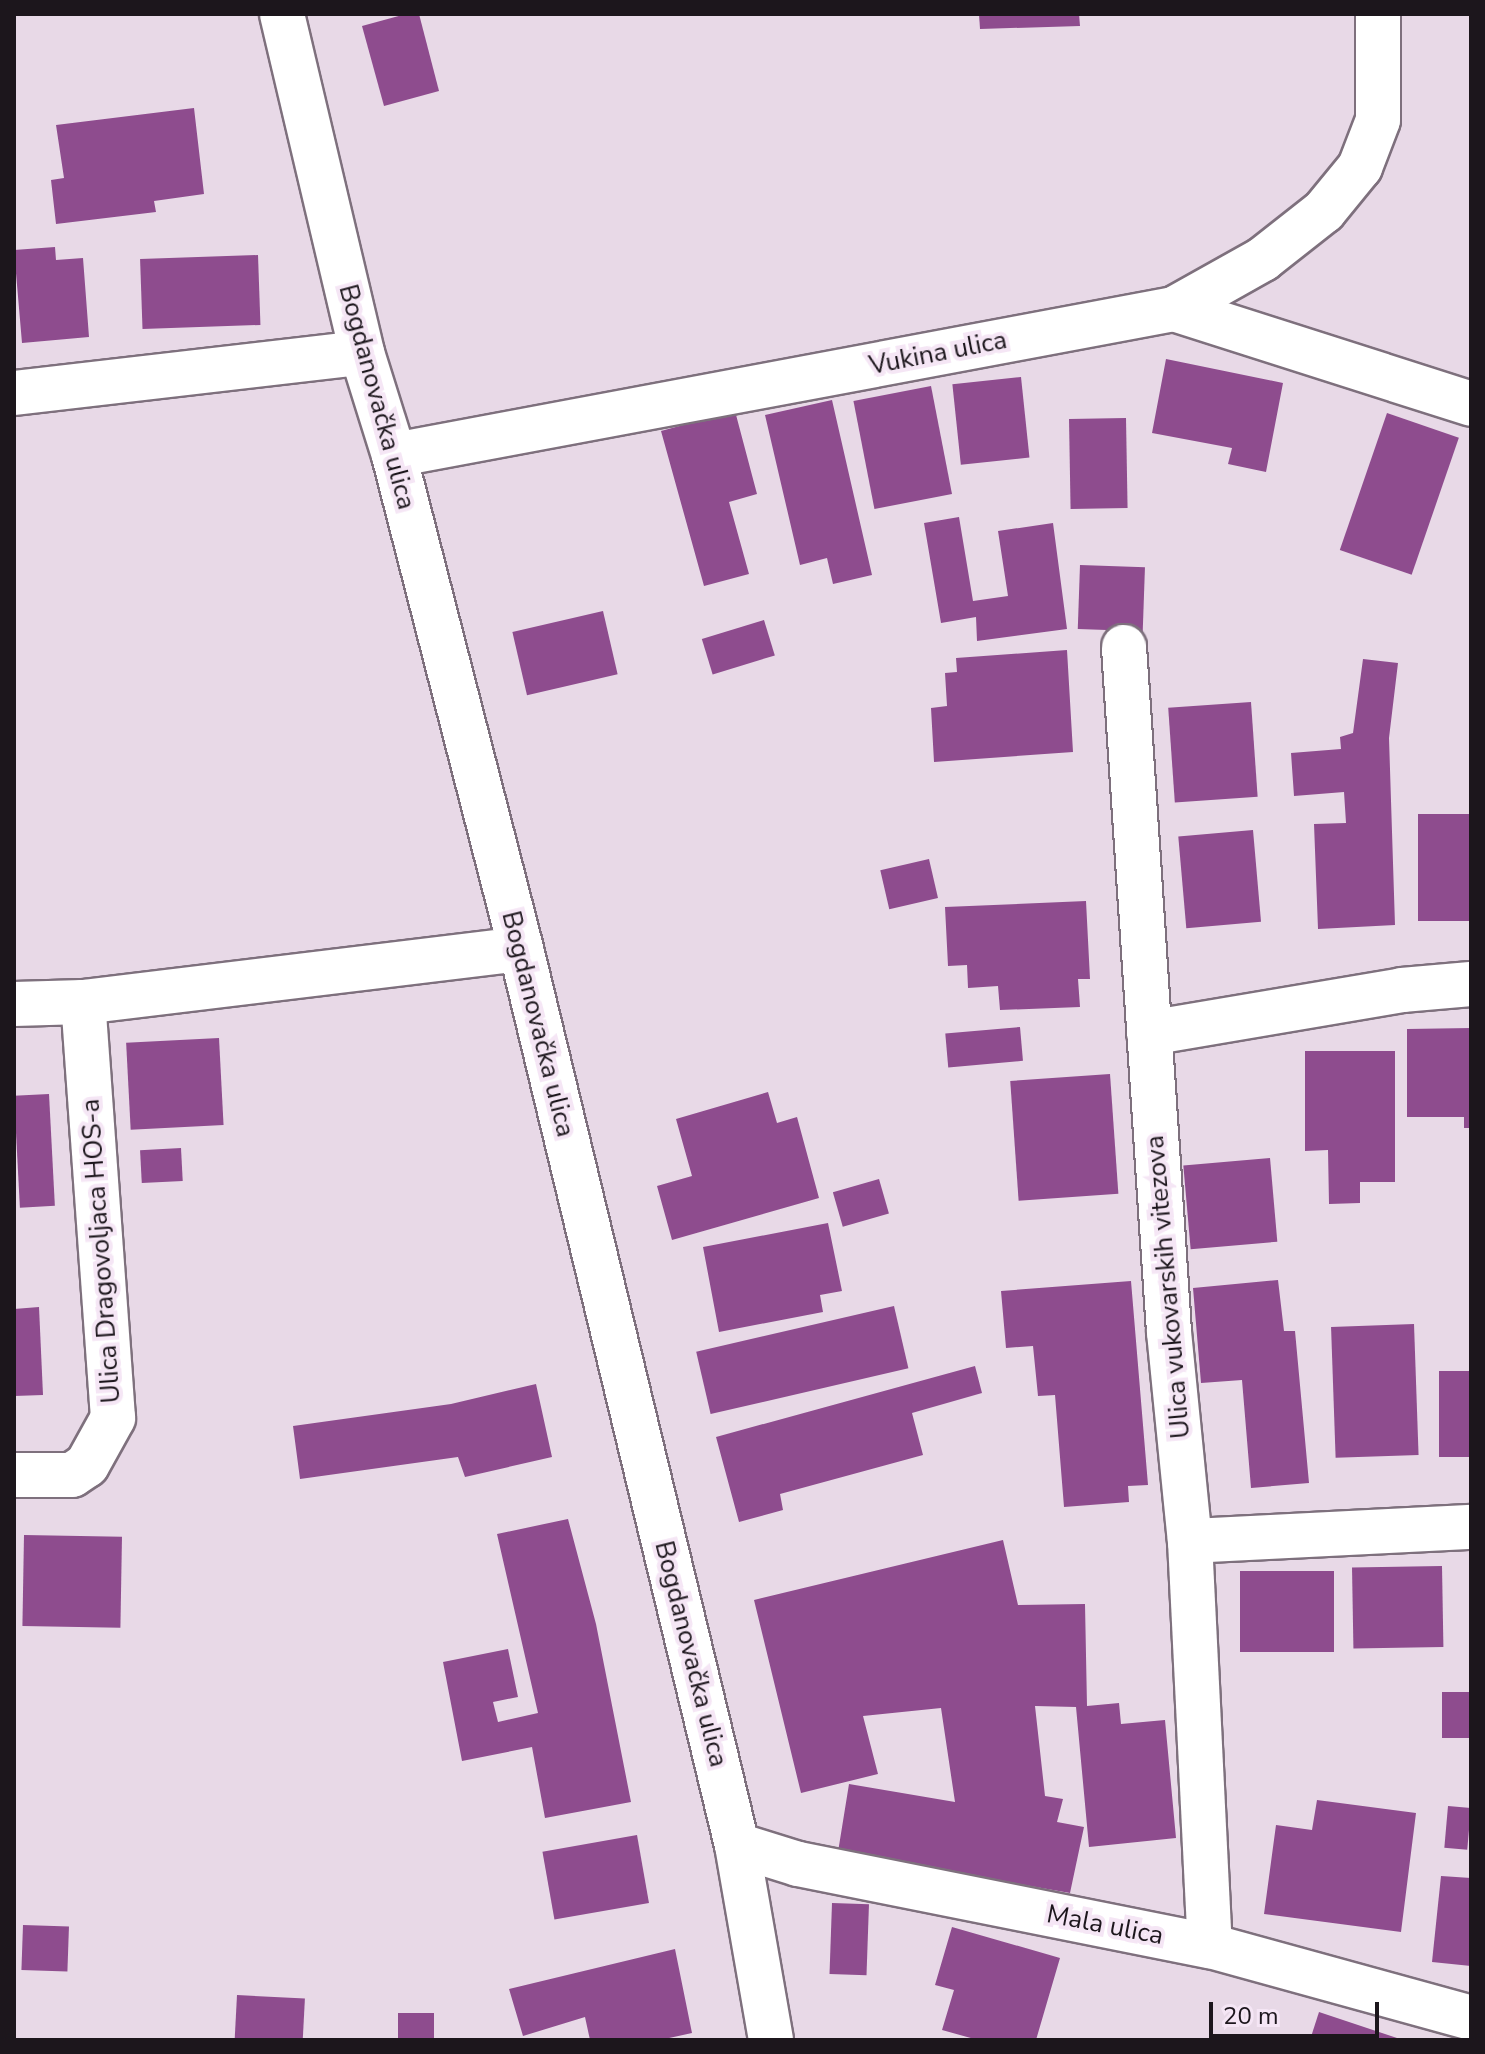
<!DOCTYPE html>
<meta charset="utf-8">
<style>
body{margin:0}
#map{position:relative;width:1485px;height:2054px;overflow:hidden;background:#e8d9e7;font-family:"Nunito Sans",sans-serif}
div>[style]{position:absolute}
.building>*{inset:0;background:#8e4c8e;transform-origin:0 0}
.roads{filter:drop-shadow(2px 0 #7e707d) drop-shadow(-2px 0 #7e707d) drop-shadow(0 2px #7e707d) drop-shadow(0 -2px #7e707d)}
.minor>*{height:44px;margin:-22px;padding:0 22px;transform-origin:22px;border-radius:22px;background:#fff}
span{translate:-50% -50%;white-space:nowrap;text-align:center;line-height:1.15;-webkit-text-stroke:8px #f5e6f5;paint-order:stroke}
.street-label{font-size:26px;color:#1c161c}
.frame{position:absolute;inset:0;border:16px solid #1c161c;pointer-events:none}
.scale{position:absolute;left:1209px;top:2002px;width:170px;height:36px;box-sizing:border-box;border:4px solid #1c161c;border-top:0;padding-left:10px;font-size:24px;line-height:28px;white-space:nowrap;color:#1c161c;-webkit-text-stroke:6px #f5e6f5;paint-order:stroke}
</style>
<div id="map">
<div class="building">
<div style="clip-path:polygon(406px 14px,419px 14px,439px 91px,384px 106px,362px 26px)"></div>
<div style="clip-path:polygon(979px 14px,1079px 14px,1080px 26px,980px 29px)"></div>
<div style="clip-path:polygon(194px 108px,204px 194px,154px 201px,156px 212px,56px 224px,51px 180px,64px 178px,56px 125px)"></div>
<div style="clip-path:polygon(55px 247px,56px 260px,83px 258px,89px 337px,22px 343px,14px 250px)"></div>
<div style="left:258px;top:255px;width:70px;height:118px;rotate:88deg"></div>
<div style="clip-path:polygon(1166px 359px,1283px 383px,1266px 472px,1228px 464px,1232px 448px,1152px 433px)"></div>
<div style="left:1021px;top:377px;width:81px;height:69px;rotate:84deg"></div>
<div style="left:931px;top:386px;width:110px;height:79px;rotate:79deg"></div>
<div style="clip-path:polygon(832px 400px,872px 575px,833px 584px,827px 558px,800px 565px,765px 415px)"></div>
<div style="clip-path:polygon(735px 411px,757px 494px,729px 502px,749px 574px,704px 586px,661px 431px)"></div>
<div style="left:1387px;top:413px;width:76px;height:145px;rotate:19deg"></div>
<div style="left:1126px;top:418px;width:90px;height:57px;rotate:89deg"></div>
<div style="clip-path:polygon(959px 517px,973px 601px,1008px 596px,998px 531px,1053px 523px,1067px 629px,977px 641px,976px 617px,941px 623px,924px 523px)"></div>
<div style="left:1080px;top:565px;width:65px;height:64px;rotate:2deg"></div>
<div style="left:603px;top:611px;width:65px;height:93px;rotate:77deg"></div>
<div style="left:764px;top:620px;width:37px;height:65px;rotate:73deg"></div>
<div style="clip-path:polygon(1067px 650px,1073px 752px,934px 762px,931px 708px,947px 706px,945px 673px,957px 672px,956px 658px)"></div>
<div style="clip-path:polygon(1363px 659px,1398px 663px,1389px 738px,1395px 925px,1318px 929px,1314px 824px,1346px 823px,1344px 792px,1294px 796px,1291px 753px,1341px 749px,1340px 737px,1353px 733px)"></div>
<div style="left:1251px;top:702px;width:95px;height:83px;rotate:86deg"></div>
<div style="left:1471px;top:814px;width:107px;height:53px;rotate:90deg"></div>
<div style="left:1253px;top:830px;width:92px;height:75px;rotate:85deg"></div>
<div style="left:929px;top:859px;width:40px;height:50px;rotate:77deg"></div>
<div style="clip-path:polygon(1086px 901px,1090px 979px,1078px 979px,1080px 1007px,1000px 1010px,998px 986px,968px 988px,967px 965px,948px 966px,945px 907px)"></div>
<div style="left:1020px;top:1027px;width:34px;height:75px;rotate:85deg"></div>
<div style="clip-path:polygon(1471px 1028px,1471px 1128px,1464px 1128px,1464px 1117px,1407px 1117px,1407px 1029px)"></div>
<div style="left:219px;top:1038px;width:87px;height:93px;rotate:87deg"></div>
<div style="clip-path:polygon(1305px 1051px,1395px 1051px,1395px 1182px,1360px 1182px,1360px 1203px,1329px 1204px,1328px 1150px,1305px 1151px)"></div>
<div style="left:1110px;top:1074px;width:120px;height:100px;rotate:86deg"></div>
<div style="clip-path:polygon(768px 1092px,777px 1123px,797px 1117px,819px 1198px,672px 1240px,657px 1186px,692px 1176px,676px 1119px)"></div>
<div style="left:49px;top:1094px;width:112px;height:35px;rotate:87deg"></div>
<div style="left:181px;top:1148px;width:33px;height:41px;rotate:87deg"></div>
<div style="left:1270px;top:1158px;width:84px;height:87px;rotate:85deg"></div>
<div style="left:879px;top:1179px;width:36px;height:48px;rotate:74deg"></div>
<div style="clip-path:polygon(828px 1223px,842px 1291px,820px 1295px,823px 1312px,719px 1332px,703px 1247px)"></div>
<div style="clip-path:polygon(1278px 1280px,1284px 1331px,1295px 1331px,1309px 1483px,1251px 1488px,1242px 1380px,1201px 1383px,1193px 1288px)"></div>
<div style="clip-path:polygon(1131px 1281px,1148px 1485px,1128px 1486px,1129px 1502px,1064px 1507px,1055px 1395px,1038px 1396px,1033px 1346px,1006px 1348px,1001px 1291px)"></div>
<div style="left:894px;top:1306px;width:64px;height:203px;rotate:77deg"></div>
<div style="clip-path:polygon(39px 1307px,43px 1395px,14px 1396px,14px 1309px)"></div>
<div style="left:1414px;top:1324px;width:131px;height:83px;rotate:88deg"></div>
<div style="clip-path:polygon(975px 1366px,982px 1393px,912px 1413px,923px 1455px,780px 1494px,783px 1510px,739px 1522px,716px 1437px)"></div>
<div style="left:1471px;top:1371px;width:86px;height:32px;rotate:90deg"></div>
<div style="clip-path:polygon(536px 1384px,552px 1457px,465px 1477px,458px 1457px,300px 1479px,293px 1426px,451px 1404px)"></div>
<div style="clip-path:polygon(568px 1519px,596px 1624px,631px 1802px,545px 1818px,532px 1747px,462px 1761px,443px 1662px,508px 1649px,518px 1697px,493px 1702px,498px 1722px,538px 1713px,497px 1534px)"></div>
<div style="left:24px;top:1535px;width:98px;height:91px;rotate:1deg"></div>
<div style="clip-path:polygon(1003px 1540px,1018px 1605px,1085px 1604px,1087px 1706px,1119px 1703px,1121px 1724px,1165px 1720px,1176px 1838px,1089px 1847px,1076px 1707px,1035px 1706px,1045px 1796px,1063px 1799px,1057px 1822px,1084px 1827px,1070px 1893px,838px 1852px,849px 1784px,955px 1802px,941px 1708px,863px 1716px,878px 1774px,801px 1793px,754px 1600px)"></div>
<div style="left:1442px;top:1566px;width:81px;height:90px;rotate:89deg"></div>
<div style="left:1240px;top:1571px;width:94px;height:81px"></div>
<div style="left:1442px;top:1692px;width:29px;height:46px"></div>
<div style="clip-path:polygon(1317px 1800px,1416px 1813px,1401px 1932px,1264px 1914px,1276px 1825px,1312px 1830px)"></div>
<div style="left:1448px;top:1806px;width:23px;height:42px;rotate:5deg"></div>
<div style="left:637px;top:1835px;width:69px;height:96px;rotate:80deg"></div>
<div style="clip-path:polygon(1441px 1876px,1471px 1878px,1471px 1966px,1432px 1962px)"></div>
<div style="left:832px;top:1903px;width:37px;height:71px;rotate:2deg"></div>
<div style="left:23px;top:1925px;width:46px;height:45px;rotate:2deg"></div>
<div style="clip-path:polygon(952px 1927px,1060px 1958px,1036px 2040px,978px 2040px,942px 2030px,954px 1990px,935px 1985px)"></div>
<div style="clip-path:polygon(675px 1949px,692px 2033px,660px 2040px,590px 2040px,585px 2017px,523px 2036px,509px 1989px)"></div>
<div style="left:237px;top:1995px;width:68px;height:45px;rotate:3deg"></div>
<div style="clip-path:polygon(1319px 2012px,1400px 2039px,1400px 2040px,1310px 2040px)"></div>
<div style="left:398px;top:2013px;width:36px;height:27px"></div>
</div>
<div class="roads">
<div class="minor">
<div style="left:282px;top:14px;width:348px;rotate:76.7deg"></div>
<div style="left:362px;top:353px;width:107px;rotate:72.6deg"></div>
<div style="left:394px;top:455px;width:510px;rotate:75.58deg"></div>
<div style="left:521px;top:949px;width:922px;rotate:76.45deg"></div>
<div style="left:737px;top:1845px;width:198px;rotate:80.1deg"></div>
<div style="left:1174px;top:309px;width:102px;rotate:-29.3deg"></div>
<div style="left:1263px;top:259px;width:78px;rotate:-38.2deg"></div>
<div style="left:1324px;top:211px;width:57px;rotate:-50.7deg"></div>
<div style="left:1360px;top:167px;width:50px;rotate:-69deg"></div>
<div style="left:1378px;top:120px;width:106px;rotate:-90deg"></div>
<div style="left:14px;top:393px;width:350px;rotate:-6.6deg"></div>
<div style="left:394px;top:455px;width:794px;rotate:-10.6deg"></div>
<div style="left:1174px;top:309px;width:312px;rotate:17.7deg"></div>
<div style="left:1124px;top:647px;width:686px;rotate:86.24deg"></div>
<div style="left:1169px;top:1332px;width:210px;rotate:84.3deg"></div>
<div style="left:1190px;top:1541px;width:405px;rotate:87.2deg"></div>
<div style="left:14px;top:1004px;width:69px;rotate:-1.7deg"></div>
<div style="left:83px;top:1002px;width:441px;rotate:-6.9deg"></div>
<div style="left:1149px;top:1033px;width:257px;rotate:-9.6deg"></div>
<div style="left:1402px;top:990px;width:69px;rotate:-5deg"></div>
<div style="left:14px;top:1475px;width:58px"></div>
<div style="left:72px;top:1475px;width:18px;rotate:-34deg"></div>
<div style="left:87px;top:1465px;width:54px;rotate:-61deg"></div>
<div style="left:113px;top:1418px;width:417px;rotate:-94.1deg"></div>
<div style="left:1190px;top:1541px;width:281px;rotate:-2.9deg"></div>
<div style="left:737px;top:1845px;width:64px;rotate:17.3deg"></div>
<div style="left:798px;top:1864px;width:420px;rotate:11.3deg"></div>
<div style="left:1210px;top:1946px;width:271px;rotate:15.4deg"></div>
</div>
</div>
<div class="street-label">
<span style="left:938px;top:353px;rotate:-11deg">Vukina ulica</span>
<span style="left:377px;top:397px;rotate:75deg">Bogdanovačka ulica</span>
<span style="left:538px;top:1024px;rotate:76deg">Bogdanovačka ulica</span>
<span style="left:101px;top:1251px;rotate:-94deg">Ulica Dragovoljaca HOS-a</span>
<span style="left:1168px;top:1287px;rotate:-95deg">Ulica vukovarskih vitezova</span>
<span style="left:691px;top:1654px;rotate:76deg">Bogdanovačka ulica</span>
<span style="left:1105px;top:1925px;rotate:11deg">Mala ulica</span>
</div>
<div class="frame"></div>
<div class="scale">20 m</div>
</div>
